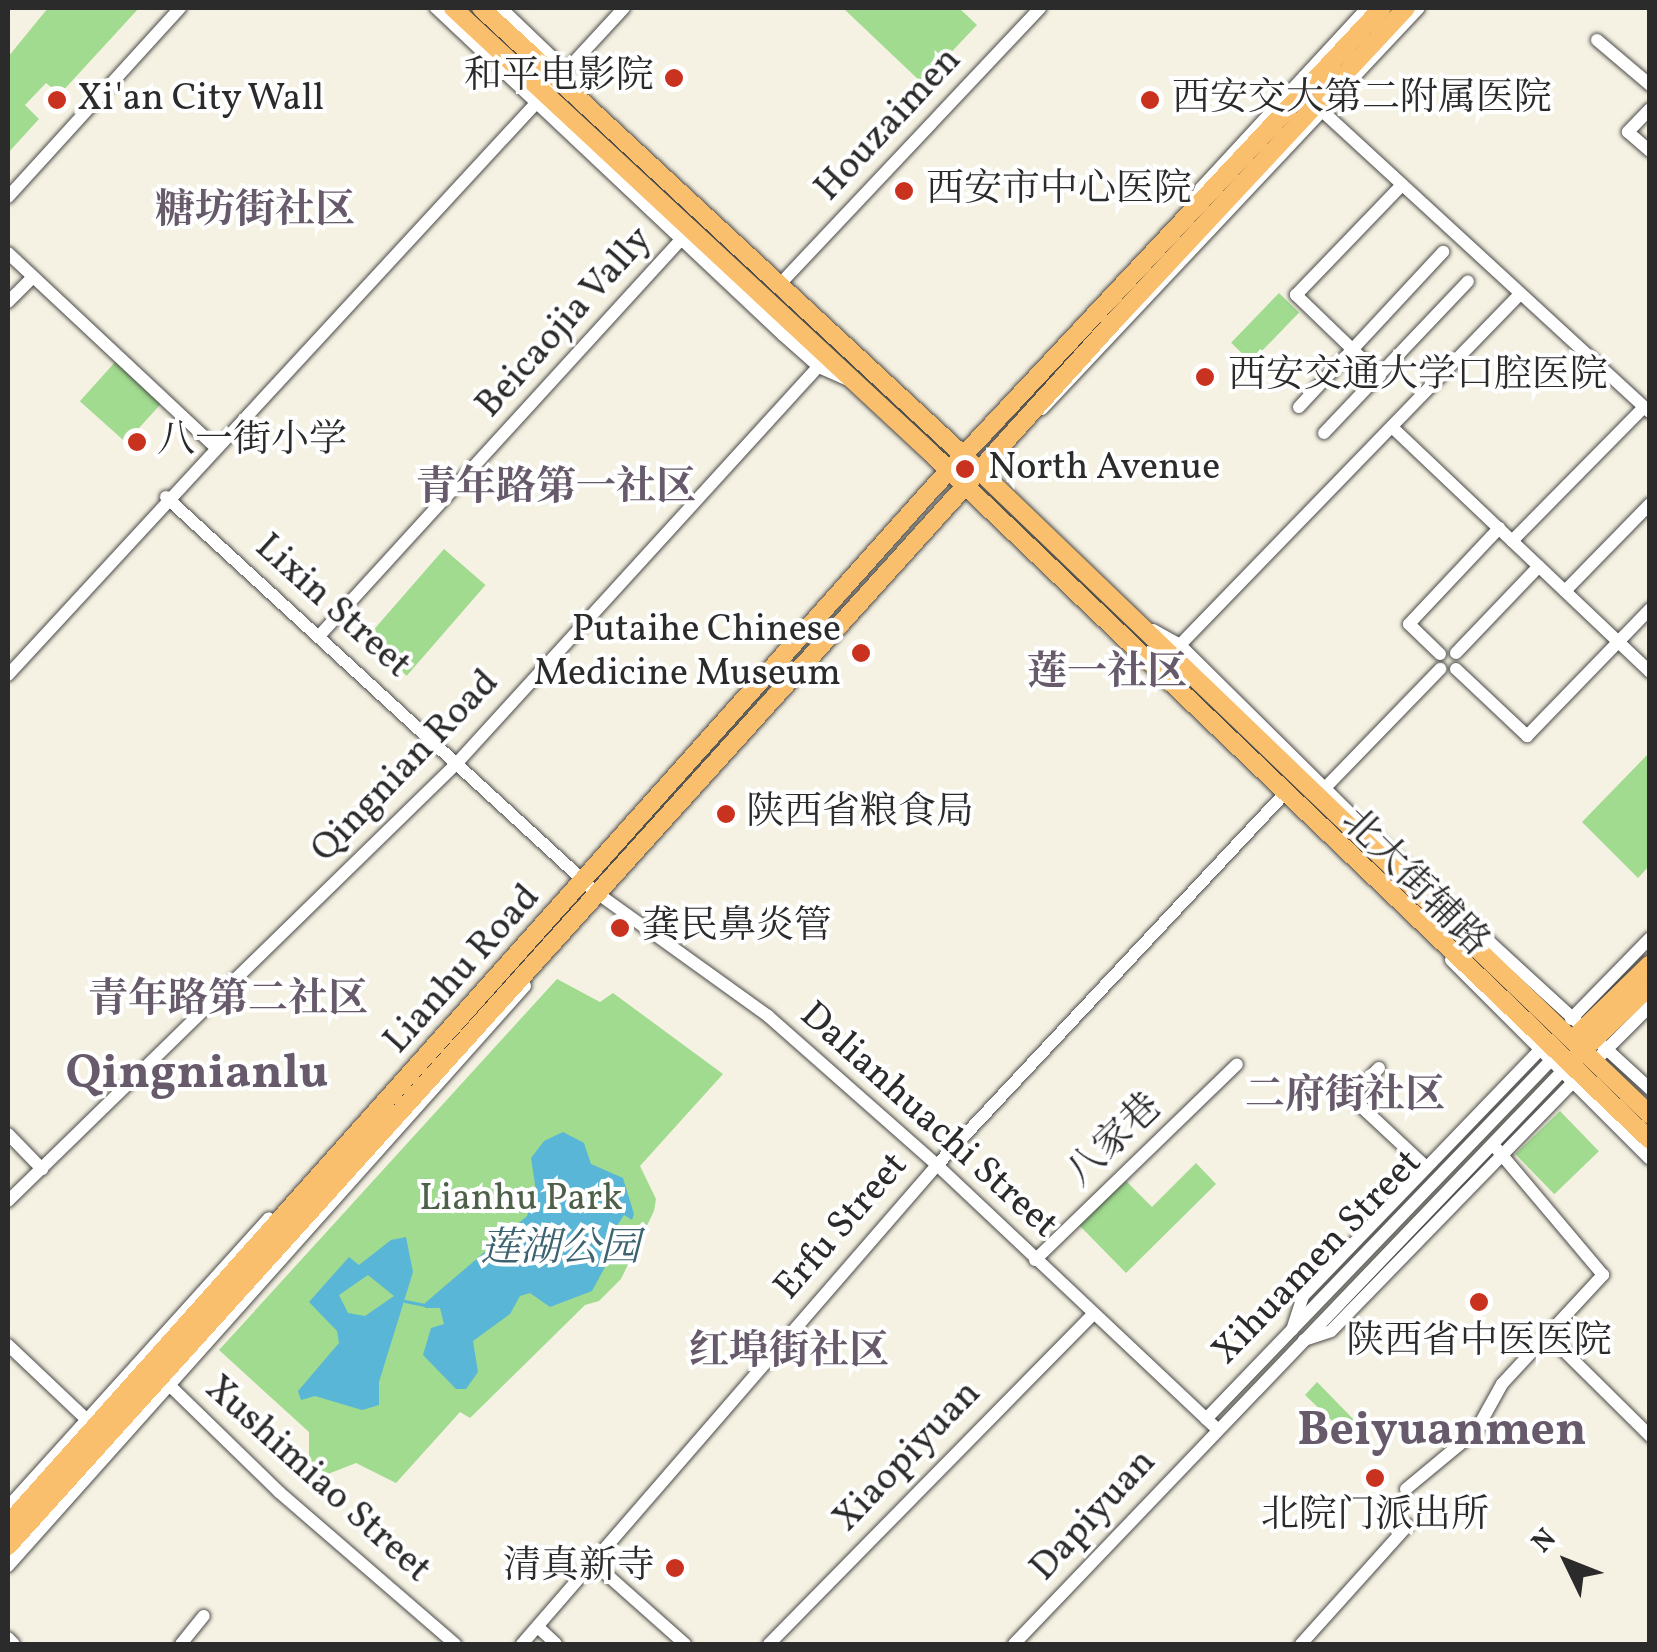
<!DOCTYPE html>
<html>
<head>
<meta charset="utf-8">
<style>
  body { margin:0 }
  #map { position:relative; width:1657px; height:1652px; overflow:hidden; background:#f6f2e3; font-family:Vollkorn,"Noto Serif SC",serif }
  div>[style] { position:absolute }
  [style*='--x'] { left:calc(var(--x)*1px); top:calc(var(--y)*1px); width:calc(var(--w)*1px); rotate:calc(var(--a)*1deg) }
  .green>* { inset:0; background:#a0db8f; transform-origin:0 0 }
  .water>* { inset:0; background:#59b6d7 }
  .stream>* { height:2.5px; margin:-1.25px; padding:0 1.25px; transform-origin:1.25px; border-radius:1.25px; background:#59b6d7 }
  .roads { filter:drop-shadow(0 0 2px #494947) drop-shadow(0 0 2px #494947) }
  .minor>* { height:12px; margin:-6px; padding:0 6px; transform-origin:6px; border-radius:6px; background:#fff }
  .major>* { height:18px; margin:-9px; padding:0 9px; transform-origin:9px; border-radius:9px; background:#f9bf6d }
  .dots>* { width:28px; height:28px; translate:-50% -50%; box-sizing:border-box; border:5px solid #fff; border-radius:50% }
  span { translate:-50% -50%; white-space:nowrap; text-align:center; line-height:1.15; -webkit-text-stroke:8px #fff; paint-order:stroke }
  .poi-label { font-size:38px; color:#2b2b2b }
  .right { translate:-100% -50%; text-align:right }
  .left { translate:0 -50%; text-align:left }
  .street-label { font-size:38px; color:#2b2b2b }
  .park-label { font-size:38px; color:#4e6049 }
  .neighbourhood-label { font-size:40px; color:#675b6b; font-weight:700 }
  .water-label { font-size:40px; color:#3d6370; font-style:italic }
  .district-label { font-size:48px; color:#675b6b; font-weight:700 }
  .frame { position:absolute; inset:0; border:10px solid #2b2b2b; pointer-events:none }
  .north { position:absolute; left:1517px; top:1512px; width:100px; height:100px; -webkit-text-stroke:8px #fff; paint-order:stroke; rotate:313deg; font-size:28px; font-weight:700; line-height:40px; text-align:center; color:#2b2b2b }
  .north::after { content:''; display:block; margin:auto; width:35px; height:45px; background:#2b2b2b; clip-path:polygon(50% 0,100% 100%,50% 72%,0 100%) }
</style>
</head>
<body>
<div id="map">
  <div class="green">
    <i style="clip-path:polygon(48px 8px,139px 8px,60px 94px,46px 83px,25px 105px,39px 119px,8px 153px,8px 57px)"></i>
    <i style="clip-path:polygon(843px 8px,959px 8px,977px 25px,922px 83px)"></i>
    <i style="left:1279px;top:293px;width:28px;height:69px;rotate:44deg"></i>
    <i style="left:116px;top:361px;width:62px;height:54px;rotate:42deg"></i>
    <i style="left:444px;top:549px;width:55px;height:120px;rotate:41deg"></i>
    <i style="clip-path:polygon(1649px 753px,1649px 866px,1638px 878px,1582px 822px)"></i>
    <i style="clip-path:polygon(557px 979px,600px 1002px,613px 993px,723px 1074px,640px 1166px,656px 1199px,654px 1211px,621px 1279px,599px 1301px,585px 1305px,470px 1418px,460px 1412px,396px 1483px,356px 1463px,310px 1481px,300px 1473px,309px 1459px,309px 1432px,219px 1350px)"></i>
    <i style="left:1560px;top:1111px;width:56px;height:62px;rotate:46deg"></i>
    <i style="clip-path:polygon(1196px 1163px,1216px 1184px,1126px 1273px,1079px 1225px,1125px 1180px,1152px 1207px)"></i>
    <i style="clip-path:polygon(1317px 1382px,1361px 1427px,1363px 1439px,1350px 1438px,1305px 1395px)"></i>
  </div>
  <div class="water">
    <i style="clip-path:polygon(563px 1132px,584px 1143px,591px 1164px,623px 1178px,634px 1214px,632px 1220px,624px 1215px,613px 1232px,618px 1243px,592px 1291px,550px 1307px,530px 1293px,520px 1296px,510px 1314px,473px 1341px,478px 1372px,466px 1389px,456px 1389px,423px 1355px,431px 1328px,444px 1324px,440px 1308px,425px 1308px,425px 1303px,527px 1216px,536px 1191px,531px 1158px,544px 1141px)"></i>
    <i style="clip-path:polygon(evenodd,406px 1237px,413px 1272px,379px 1382px,379px 1405px,362px 1410px,315px 1396px,301px 1400px,298px 1391px,339px 1343px,337px 1331px,309px 1302px,349px 1257px,359px 1265px,391px 1240px,406px 1237px,368px 1275px,394px 1296px,365px 1316px,348px 1313px,339px 1295px,368px 1275px)"></i>
  </div>
  <div class="stream">
    <i style="--x:405;--y:1301;--w:20;--a:11"></i>
  </div>
  <div class="roads">
    <div class="minor">
      <i style="--x:436;--y:8;--w:477;--a:43.3"></i>
      <i style="--x:783;--y:335;--w:48;--a:41.6"></i>
      <i style="--x:819;--y:367;--w:32;--a:24"></i>
      <i style="--x:501;--y:8;--w:69;--a:43.8"></i>
      <i style="--x:551;--y:56;--w:22;--a:74"></i>
      <i style="--x:1597;--y:40;--w:70;--a:40.3"></i>
      <i style="--x:1319;--y:108;--w:449;--a:42.6"></i>
      <i style="--x:1650;--y:109;--w:32;--a:134"></i>
      <i style="--x:1628;--y:132;--w:29;--a:41"></i>
      <i style="--x:8;--y:197;--w:256;--a:-47.7"></i>
      <i style="--x:1194;--y:204;--w:17;--a:-66"></i>
      <i style="--x:1201;--y:188;--w:245;--a:-47.3"></i>
      <i style="--x:8;--y:253;--w:284;--a:43.1"></i>
      <i style="--x:781;--y:283;--w:378;--a:-46.7"></i>
      <i style="--x:8;--y:302;--w:35;--a:-45"></i>
      <i style="--x:1380;--y:376;--w:117;--a:-136"></i>
      <i style="--x:1296;--y:295;--w:153;--a:-46.1"></i>
      <i style="--x:1299;--y:407;--w:212;--a:-47.1"></i>
      <i style="--x:1042;--y:409;--w:550;--a:-46.77"></i>
      <i style="--x:1392;--y:427;--w:356;--a:43.5"></i>
      <i style="--x:1324;--y:433;--w:209;--a:-46.5"></i>
      <i style="--x:166;--y:497;--w:585;--a:42.58"></i>
      <i style="--x:597;--y:893;--w:211;--a:35.7"></i>
      <i style="--x:768;--y:1016;--w:225;--a:41.4"></i>
      <i style="--x:937;--y:1165;--w:385;--a:43.3"></i>
      <i style="--x:1512;--y:541;--w:188;--a:-45.4"></i>
      <i style="--x:1565;--y:591;--w:122;--a:-45.7"></i>
      <i style="--x:1153;--y:630;--w:31;--a:29"></i>
      <i style="--x:1180;--y:645;--w:256;--a:44.7"></i>
      <i style="--x:1362;--y:825;--w:391;--a:42.5"></i>
      <i style="--x:320;--y:635;--w:543;--a:-47.61"></i>
      <i style="--x:1176;--y:649;--w:494;--a:-45.9"></i>
      <i style="--x:1456;--y:653;--w:120;--a:-46.3"></i>
      <i style="--x:1440;--y:654;--w:43;--a:-135.9"></i>
      <i style="--x:1409;--y:624;--w:132;--a:-46.8"></i>
      <i style="--x:1456;--y:669;--w:98;--a:43.3"></i>
      <i style="--x:1527;--y:736;--w:177;--a:-45.9"></i>
      <i style="--x:8;--y:675;--w:908;--a:-47.28"></i>
      <i style="--x:1320;--y:793;--w:173;--a:-45.9"></i>
      <i style="--x:1451;--y:960;--w:281;--a:45"></i>
      <i style="--x:1571;--y:1019;--w:113;--a:-45.7"></i>
      <i style="--x:1601;--y:1055;--w:69;--a:-45"></i>
      <i style="--x:1379;--y:1068;--w:40;--a:134"></i>
      <i style="--x:1351;--y:1097;--w:103;--a:43"></i>
      <i style="--x:8;--y:1134;--w:49;--a:45.8"></i>
      <i style="--x:8;--y:1201;--w:627;--a:-44.29"></i>
      <i style="--x:457;--y:763;--w:551;--a:-47.65"></i>
      <i style="--x:1035;--y:1260;--w:281;--a:-44.1"></i>
      <i style="--x:1292;--y:1330;--w:36;--a:-72"></i>
      <i style="--x:1303;--y:1296;--w:346;--a:-46.1"></i>
      <i style="--x:1548;--y:1335;--w:144;--a:44.7"></i>
      <i style="--x:1304;--y:1340;--w:28;--a:-18"></i>
      <i style="--x:1331;--y:1331;--w:351;--a:-45.8"></i>
      <i style="--x:8;--y:1345;--w:112;--a:43.5"></i>
      <i style="--x:165;--y:1381;--w:159;--a:44.2"></i>
      <i style="--x:279;--y:1492;--w:233;--a:40.8"></i>
      <i style="--x:1206;--y:1419;--w:502;--a:-46.13"></i>
      <i style="--x:1406;--y:1489;--w:91;--a:-39.6"></i>
      <i style="--x:1476;--y:1431;--w:54;--a:-61"></i>
      <i style="--x:1502;--y:1384;--w:149;--a:-47.2"></i>
      <i style="--x:1603;--y:1275;--w:165;--a:-130.1"></i>
      <i style="--x:8;--y:1507;--w:389;--a:-47.9"></i>
      <i style="--x:596;--y:1565;--w:119;--a:41.6"></i>
      <i style="--x:8;--y:1566;--w:777;--a:-48.29"></i>
      <i style="--x:539;--y:1628;--w:23;--a:43"></i>
      <i style="--x:8;--y:1638;--w:8;--a:45"></i>
      <i style="--x:181;--y:1644;--w:36;--a:-51"></i>
      <i style="--x:522;--y:1644;--w:634;--a:-49.09"></i>
      <i style="--x:937;--y:1165;--w:512;--a:-46.9"></i>
      <i style="--x:769;--y:1644;--w:462;--a:-45.5"></i>
      <i style="--x:1014;--y:1644;--w:803;--a:-46.26"></i>
      <i style="--x:1301;--y:1644;--w:160;--a:-48"></i>
    </div>
    <div class="major">
      <i style="--x:453;--y:8;--w:653;--a:42.95"></i>
      <i style="--x:931;--y:453;--w:994;--a:43.7"></i>
      <i style="--x:481;--y:8;--w:659;--a:42.85"></i>
      <i style="--x:964;--y:456;--w:951;--a:43.85"></i>
      <i style="--x:1573;--y:1039;--w:107;--a:-44.2"></i>
      <i style="--x:1577;--y:1056;--w:101;--a:-43.8"></i>
      <i style="--x:8;--y:1524;--w:1385;--a:-48.25"></i>
      <i style="--x:930;--y:491;--w:662;--a:-46.9"></i>
      <i style="--x:8;--y:1546;--w:1653;--a:-47.92"></i>
      <i style="--x:1116;--y:319;--w:425;--a:-47"></i>
    </div>
  </div>
  <div class="dots">
    <i style="left:674px;top:78px;background:#c8321e"></i>
    <i style="left:57px;top:100px;background:#c8321e"></i>
    <i style="left:1150px;top:100px;background:#c8321e"></i>
    <i style="left:904px;top:191px;background:#c8321e"></i>
    <i style="left:1205px;top:377px;background:#c8321e"></i>
    <i style="left:137px;top:442px;background:#c8321e"></i>
    <i style="left:965px;top:469px;background:#c8321e"></i>
    <i style="left:861px;top:653px;background:#c8321e"></i>
    <i style="left:726px;top:814px;background:#c8321e"></i>
    <i style="left:620px;top:928px;background:#c8321e"></i>
    <i style="left:1479px;top:1302px;background:#c8321e"></i>
    <i style="left:1375px;top:1478px;background:#c8321e"></i>
    <i style="left:675px;top:1568px;background:#c8321e"></i>
  </div>
  <div class="poi-label">
    <span class="right" style="left:654px;top:78px">和平电影院</span>
    <span class="left" style="left:77px;top:100px">Xi'an City Wall</span>
    <span class="left" style="left:1172px;top:100px">西安交大第二附属医院</span>
    <span class="left" style="left:926px;top:191px">西安市中心医院</span>
    <span class="left" style="left:1228px;top:377px">西安交通大学口腔医院</span>
    <span class="left" style="left:157px;top:442px">八一街小学</span>
    <span class="left" style="left:988px;top:469px">North Avenue</span>
    <span class="right" style="left:841px;top:653px">Putaihe Chinese<br>Medicine Museum</span>
    <span class="left" style="left:746px;top:814px">陕西省粮食局</span>
    <span class="left" style="left:642px;top:928px">龚民鼻炎管</span>
    <span style="left:1479px;top:1343px">陕西省中医医院</span>
    <span style="left:1375px;top:1517px">北院门派出所</span>
    <span class="right" style="left:655px;top:1568px">清真新寺</span>
  </div>
  <div class="street-label">
    <span style="left:889px;top:125px;rotate:-47deg">Houzaimen</span>
    <span style="left:565px;top:323px;rotate:-48deg">Beicaojia Vally</span>
    <span style="left:332px;top:607px;rotate:42deg">Lixin Street</span>
    <span style="left:406px;top:767px;rotate:-46deg">Qingnian Road</span>
    <span style="left:1414px;top:883px;rotate:45deg">北大街辅路</span>
    <span style="left:463px;top:970px;rotate:-48deg">Lianhu Road</span>
    <span style="left:928px;top:1121px;rotate:42deg">Dalianhuachi Street</span>
    <span style="left:1115px;top:1141px;rotate:-44deg">八家巷</span>
    <span style="left:842px;top:1227px;rotate:-49deg">Erfu Street</span>
    <span style="left:1318px;top:1258px;rotate:-46deg">Xihuamen Street</span>
    <span style="left:908px;top:1457px;rotate:-46deg">Xiaopiyuan</span>
    <span style="left:317px;top:1480px;rotate:42deg">Xushimiao Street</span>
    <span style="left:1094px;top:1516px;rotate:-47deg">Dapiyuan</span>
  </div>
  <div class="park-label">
    <span style="left:521px;top:1200px">Lianhu Park</span>
  </div>
  <div class="neighbourhood-label">
    <span style="left:255px;top:212px">糖坊街社区</span>
    <span style="left:556px;top:489px">青年路第一社区</span>
    <span style="left:1107px;top:674px">莲一社区</span>
    <span style="left:228px;top:1001px">青年路第二社区</span>
    <span style="left:1345px;top:1097px">二府街社区</span>
    <span style="left:789px;top:1353px">红埠街社区</span>
  </div>
  <div class="water-label">
    <span style="left:560px;top:1250px">莲湖公园</span>
  </div>
  <div class="district-label">
    <span style="left:197px;top:1075px">Qingnianlu</span>
    <span style="left:1442px;top:1432px">Beiyuanmen</span>
  </div>
  <div class="frame"></div>
  <div class="north">N</div>
</div>
</body>
</html>
